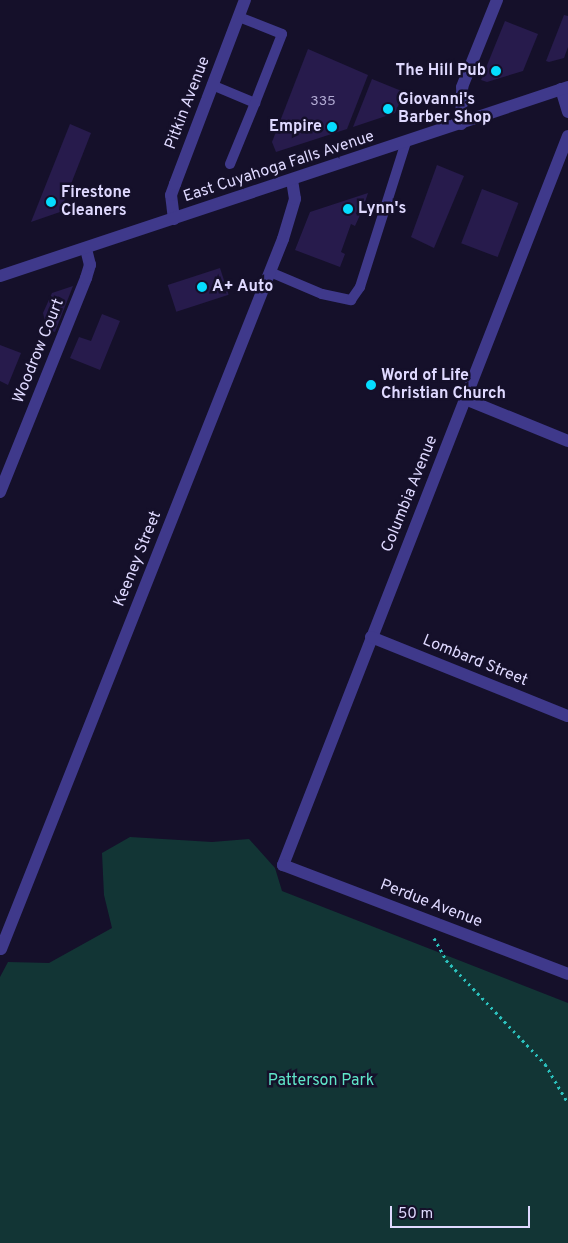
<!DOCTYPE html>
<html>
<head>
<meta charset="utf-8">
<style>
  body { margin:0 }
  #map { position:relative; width:568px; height:1243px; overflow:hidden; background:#15102a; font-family:Overpass,sans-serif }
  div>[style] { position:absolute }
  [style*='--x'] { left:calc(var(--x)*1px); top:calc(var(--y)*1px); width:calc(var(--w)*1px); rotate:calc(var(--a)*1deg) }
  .green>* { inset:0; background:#123535 }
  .building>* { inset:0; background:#271b4c; transform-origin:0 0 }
  .path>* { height:3px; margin-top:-1.5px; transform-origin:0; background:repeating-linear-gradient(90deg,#2bc1bd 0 2.5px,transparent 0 6.5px) }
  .service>* { height:10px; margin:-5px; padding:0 5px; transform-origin:5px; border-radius:5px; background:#3f398b }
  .minor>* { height:12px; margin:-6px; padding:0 6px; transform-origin:6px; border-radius:6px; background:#3f398b }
  .tertiary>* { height:12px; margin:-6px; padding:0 6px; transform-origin:6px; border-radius:6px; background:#3f398b }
  .dots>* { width:14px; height:14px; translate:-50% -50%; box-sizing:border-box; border:2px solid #15102a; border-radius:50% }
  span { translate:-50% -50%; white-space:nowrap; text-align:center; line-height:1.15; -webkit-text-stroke:5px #15102a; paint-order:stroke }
  .number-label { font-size:14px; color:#b1aad2 }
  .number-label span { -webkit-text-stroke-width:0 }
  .poi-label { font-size:16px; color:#dfd9ff; font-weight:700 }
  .right { translate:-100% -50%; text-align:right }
  .left { translate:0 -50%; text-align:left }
  .street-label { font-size:16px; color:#dfd9ff }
  .park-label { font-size:16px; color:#5fe5c8 }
  .scale { position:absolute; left:390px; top:1206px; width:140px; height:22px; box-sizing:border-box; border:2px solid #dfd9ff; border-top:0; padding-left:6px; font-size:15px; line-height:18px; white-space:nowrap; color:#dfd9ff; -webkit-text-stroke:4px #15102a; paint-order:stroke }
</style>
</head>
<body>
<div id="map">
  <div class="green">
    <i style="clip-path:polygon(130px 837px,212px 842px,249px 839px,275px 868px,282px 891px,568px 1003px,568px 1243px,0 1243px,0 977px,8px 962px,49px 963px,112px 928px,104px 895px,102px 853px)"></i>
  </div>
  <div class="building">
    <i style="clip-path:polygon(564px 15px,568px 16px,568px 47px,564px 58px,549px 62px,546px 61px)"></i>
    <i style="clip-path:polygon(505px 21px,538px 34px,523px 71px,487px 82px,481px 80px)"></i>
    <i style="clip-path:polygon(308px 49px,368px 75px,347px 129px,276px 152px,272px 142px)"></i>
    <i style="clip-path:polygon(372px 79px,404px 92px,395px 113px,353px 127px)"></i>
    <i style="clip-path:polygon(70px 124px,91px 133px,60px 212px,31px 222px)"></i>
    <i style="clip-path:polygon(437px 165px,464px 176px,434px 248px,411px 237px)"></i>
    <i style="left:482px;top:189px;width:39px;height:58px;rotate:21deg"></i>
    <i style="clip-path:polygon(368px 193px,363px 208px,358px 208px,356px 214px,360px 215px,355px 226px,351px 224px,341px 252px,345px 254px,340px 267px,295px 250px,310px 212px)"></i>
    <i style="left:220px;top:268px;width:28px;height:55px;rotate:72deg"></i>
    <i style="clip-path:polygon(73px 286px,55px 332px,47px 329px,43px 313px,52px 293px)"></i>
    <i style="clip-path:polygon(102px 314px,120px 321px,100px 370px,70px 358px,79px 337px,91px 341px)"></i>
    <i style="clip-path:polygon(0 345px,21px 353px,8px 385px,0 381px)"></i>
  </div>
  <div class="path">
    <i style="--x:434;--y:938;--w:25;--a:61"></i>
    <i style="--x:446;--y:960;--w:144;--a:46.4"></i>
    <i style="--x:545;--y:1064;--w:45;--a:59.5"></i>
  </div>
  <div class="service">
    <i style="--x:212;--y:85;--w:47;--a:22.7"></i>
    <i style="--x:255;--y:103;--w:74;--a:-68.6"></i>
    <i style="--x:282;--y:34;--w:46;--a:-158.4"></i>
    <i style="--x:230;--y:164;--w:66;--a:-67.7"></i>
    <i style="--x:270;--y:272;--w:56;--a:22.9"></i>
    <i style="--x:322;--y:294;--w:30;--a:12"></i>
    <i style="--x:351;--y:300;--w:16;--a:-55"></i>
    <i style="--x:360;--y:287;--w:152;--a:-72.4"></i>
  </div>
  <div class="minor">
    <i style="--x:561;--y:89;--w:24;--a:73"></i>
    <i style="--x:461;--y:124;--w:37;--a:-88"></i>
    <i style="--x:462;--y:87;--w:94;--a:-68.1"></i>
    <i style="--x:568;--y:136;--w:783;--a:111.35"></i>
    <i style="--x:283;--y:865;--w:305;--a:20.9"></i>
    <i style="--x:174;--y:219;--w:24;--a:-97"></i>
    <i style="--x:171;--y:195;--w:12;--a:-70"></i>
    <i style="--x:175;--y:184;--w:197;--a:-69.2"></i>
    <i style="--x:465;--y:399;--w:111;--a:22.2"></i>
    <i style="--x:0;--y:492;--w:231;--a:-68.1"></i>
    <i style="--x:86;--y:278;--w:14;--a:-73"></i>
    <i style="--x:90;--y:265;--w:16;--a:-104"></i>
    <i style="--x:371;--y:637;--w:212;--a:21.9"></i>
    <i style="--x:1;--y:949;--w:764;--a:-68.34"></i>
    <i style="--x:283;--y:239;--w:42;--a:-73.3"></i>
    <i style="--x:295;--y:199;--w:19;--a:-99"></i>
  </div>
  <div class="tertiary">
    <i style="--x:0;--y:276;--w:599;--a:-18.4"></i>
  </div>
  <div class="dots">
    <i style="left:496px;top:71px;background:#05ddff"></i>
    <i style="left:388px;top:109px;background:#05ddff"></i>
    <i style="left:332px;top:127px;background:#05ddff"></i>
    <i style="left:51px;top:202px;background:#05ddff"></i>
    <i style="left:348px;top:209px;background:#05ddff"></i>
    <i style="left:202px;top:287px;background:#05ddff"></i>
    <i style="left:371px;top:385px;background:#05ddff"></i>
  </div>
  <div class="number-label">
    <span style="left:323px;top:102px">335</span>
  </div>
  <div class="poi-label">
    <span class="right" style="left:486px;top:71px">The Hill Pub</span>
    <span class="left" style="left:398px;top:109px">Giovanni's<br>Barber Shop</span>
    <span class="right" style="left:322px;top:127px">Empire</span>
    <span class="left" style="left:61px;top:202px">Firestone<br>Cleaners</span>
    <span class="left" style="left:358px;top:209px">Lynn's</span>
    <span class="left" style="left:212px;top:287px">A+ Auto</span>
    <span class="left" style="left:381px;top:385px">Word of Life<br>Christian Church</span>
  </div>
  <div class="street-label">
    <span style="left:188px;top:103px;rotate:-69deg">Pitkin Avenue</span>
    <span style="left:279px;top:167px;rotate:-18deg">East Cuyahoga Falls Avenue</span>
    <span style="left:39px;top:351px;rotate:-68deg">Woodrow Court</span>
    <span style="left:410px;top:494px;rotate:-68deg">Columbia Avenue</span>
    <span style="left:138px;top:559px;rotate:-68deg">Keeney Street</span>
    <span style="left:475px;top:661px;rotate:22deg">Lombard Street</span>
    <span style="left:431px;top:904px;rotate:21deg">Perdue Avenue</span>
  </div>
  <div class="park-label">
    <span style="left:321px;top:1081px">Patterson Park</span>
  </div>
  <div class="scale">50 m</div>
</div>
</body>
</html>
